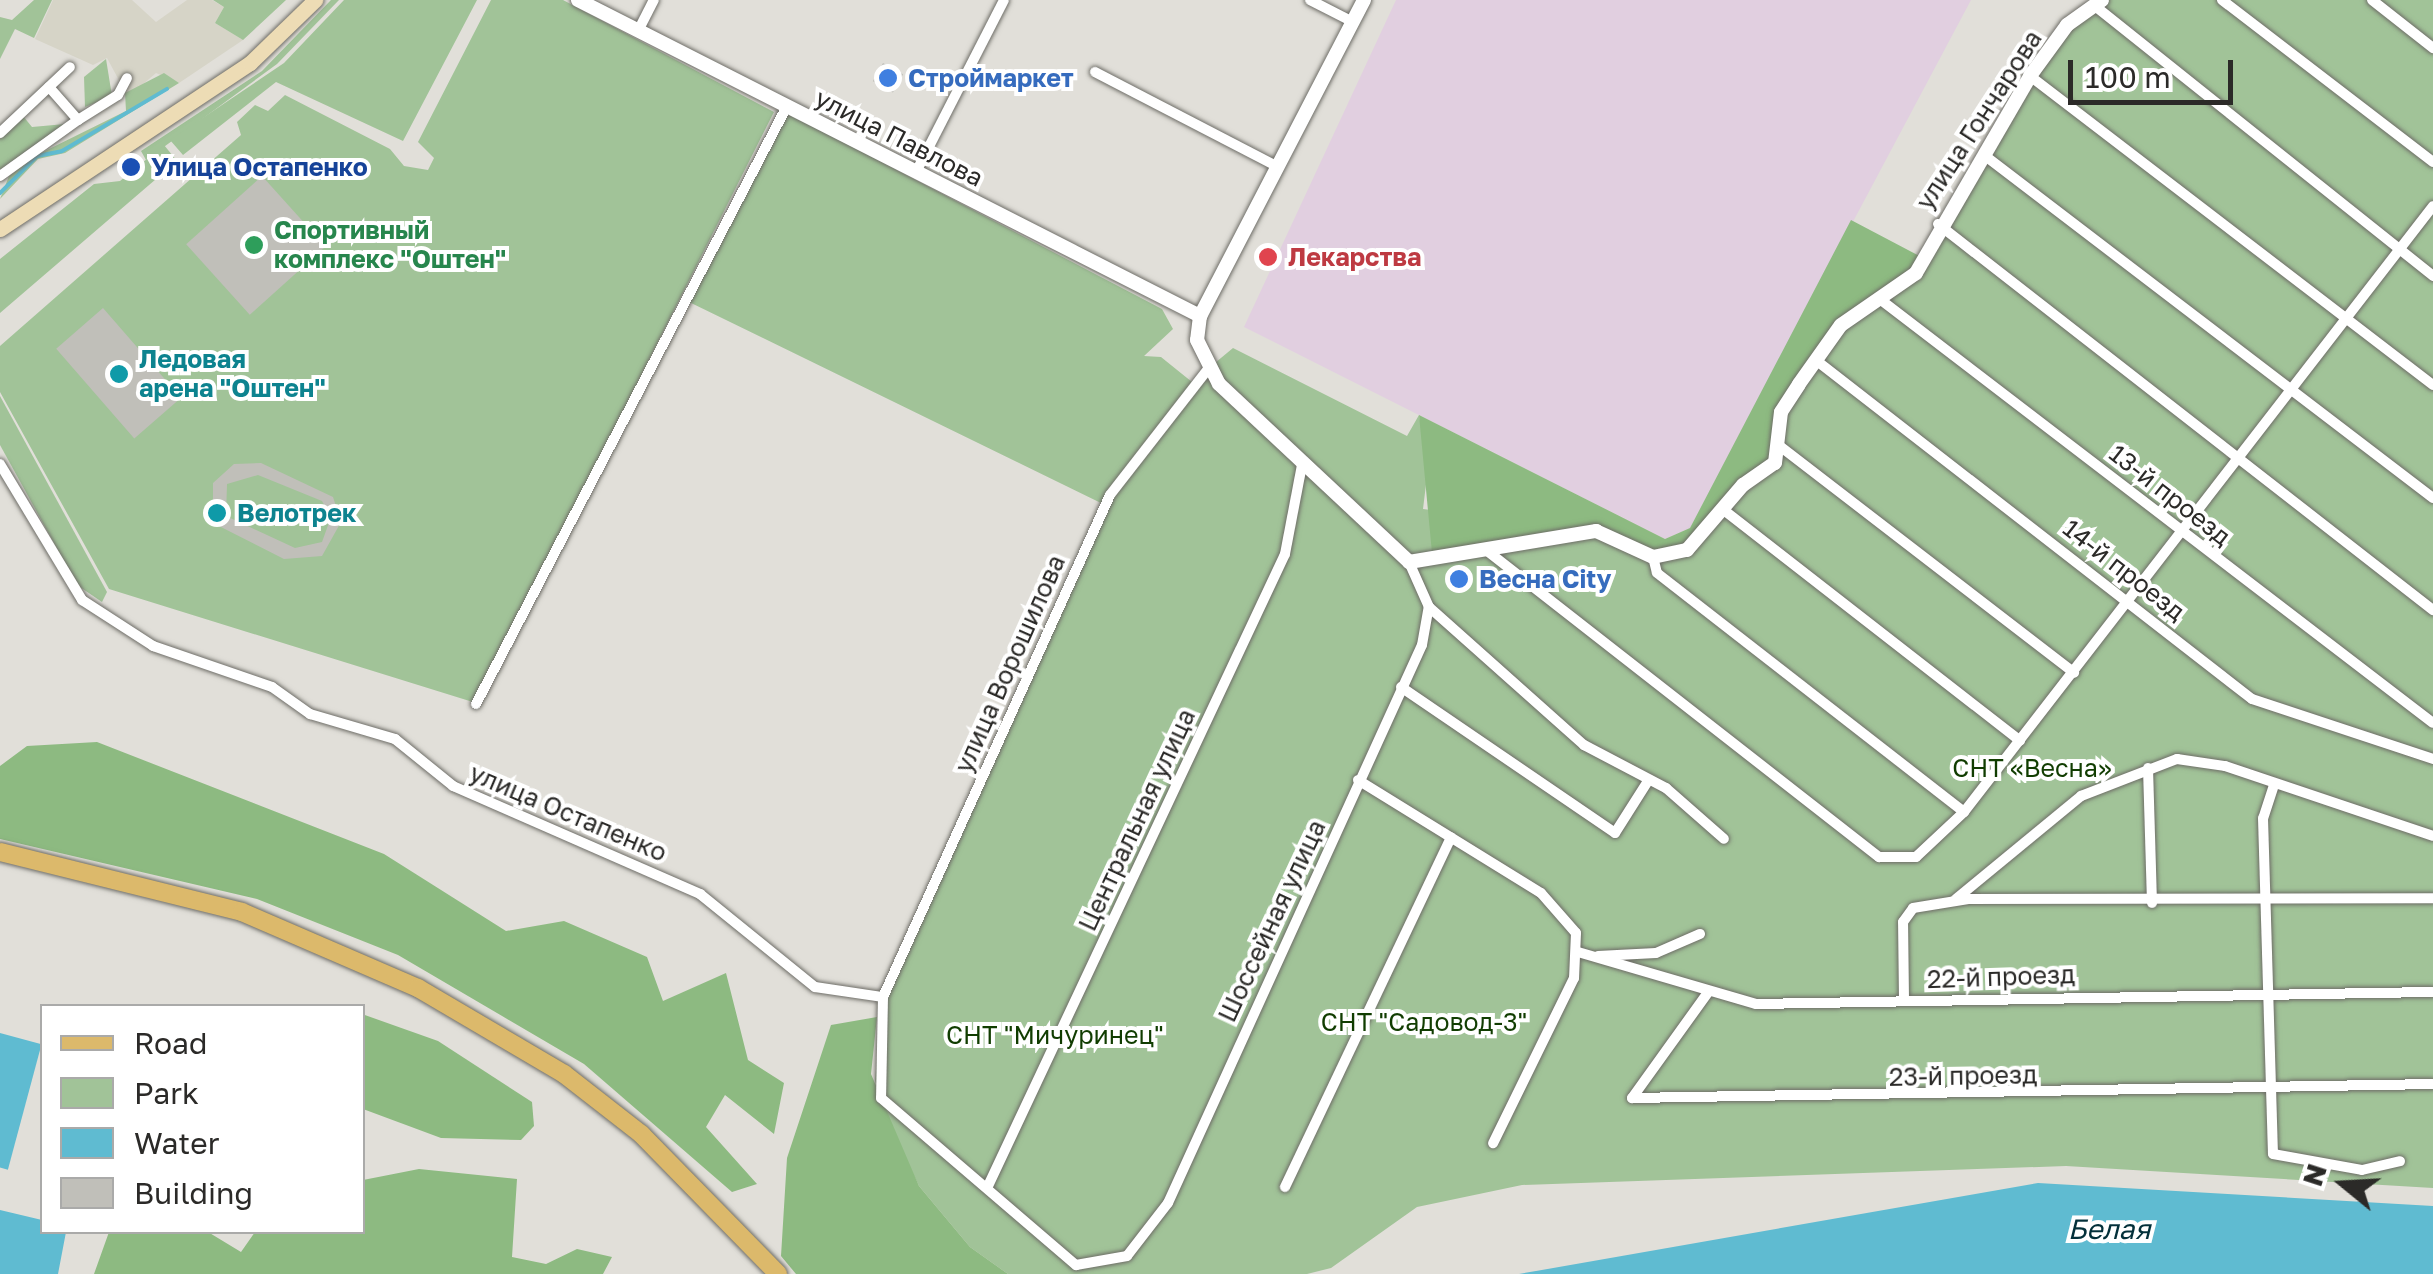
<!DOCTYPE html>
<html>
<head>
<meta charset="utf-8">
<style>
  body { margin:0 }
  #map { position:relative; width:2433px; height:1274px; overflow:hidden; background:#e1dfd9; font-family:"Golos Text",sans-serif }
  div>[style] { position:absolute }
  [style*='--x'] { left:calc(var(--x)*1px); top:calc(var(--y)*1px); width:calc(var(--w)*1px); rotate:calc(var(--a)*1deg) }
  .built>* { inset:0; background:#d6d4c7 }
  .industrial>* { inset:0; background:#e1cfe0 }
  .green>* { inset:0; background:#a1c398 }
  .forest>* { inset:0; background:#8dba81 }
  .water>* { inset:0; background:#5fbbd1; transform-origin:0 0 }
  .stream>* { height:4px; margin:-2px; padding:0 2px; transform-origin:2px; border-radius:2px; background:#5fbbd1 }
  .building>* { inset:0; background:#c0bfb9; transform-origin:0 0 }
  .roads { filter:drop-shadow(0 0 2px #6e6d67) drop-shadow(0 0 2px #6e6d67) }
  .minor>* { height:10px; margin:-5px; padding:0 5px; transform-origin:5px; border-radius:5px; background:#fff }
  .tertiary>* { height:14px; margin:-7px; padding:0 7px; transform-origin:7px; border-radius:7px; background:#fff }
  .secondary>* { height:15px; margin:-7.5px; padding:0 7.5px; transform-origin:7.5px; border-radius:7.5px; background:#eddcb5 }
  .primary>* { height:18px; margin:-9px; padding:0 9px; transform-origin:9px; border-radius:9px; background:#dcb96b }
  .dots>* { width:28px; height:28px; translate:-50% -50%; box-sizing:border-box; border:5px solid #fff; border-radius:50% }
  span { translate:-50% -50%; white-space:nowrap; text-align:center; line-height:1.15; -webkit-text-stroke:8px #fff; paint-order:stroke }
  .shop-label { font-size:25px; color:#366cbe; font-weight:700 }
  .left { translate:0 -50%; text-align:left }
  .street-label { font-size:25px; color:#2b2a28 }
  .transit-label { font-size:25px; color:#164399; font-weight:700 }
  .leisure-label { font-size:25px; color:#27864d; font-weight:700 }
  .health-label { font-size:25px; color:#be3a42; font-weight:700 }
  .culture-label { font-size:25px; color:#0d838f; font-weight:700 }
  .park-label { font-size:25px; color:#113d01 }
  .water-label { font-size:28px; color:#03303a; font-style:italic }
  .legend { position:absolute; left:40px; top:1004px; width:325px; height:230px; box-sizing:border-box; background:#fff; border:2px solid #aaaaa9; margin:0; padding:12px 18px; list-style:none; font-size:30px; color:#2b2a28 }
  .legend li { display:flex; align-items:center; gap:20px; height:50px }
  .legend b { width:50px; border:2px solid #aaaaa9 }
  .north { position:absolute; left:2293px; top:1134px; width:100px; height:100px; -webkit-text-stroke:8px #fff; paint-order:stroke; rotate:288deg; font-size:28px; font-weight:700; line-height:40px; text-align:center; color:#2b2a28 }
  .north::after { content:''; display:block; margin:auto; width:35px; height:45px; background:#2b2a28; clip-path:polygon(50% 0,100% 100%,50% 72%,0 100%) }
  .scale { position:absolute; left:2068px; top:60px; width:165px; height:45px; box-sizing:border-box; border:5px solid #2b2a28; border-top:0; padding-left:12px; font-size:30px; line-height:35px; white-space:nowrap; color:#2b2a28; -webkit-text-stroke:8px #fff; paint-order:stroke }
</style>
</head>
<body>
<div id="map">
  <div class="built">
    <i style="clip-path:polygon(53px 0,132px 0,156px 22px,187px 0,212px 0,224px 7px,215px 23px,243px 40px,179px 83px,156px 73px,128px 97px,107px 58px,93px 65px,35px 39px)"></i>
  </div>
  <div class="industrial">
    <i style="clip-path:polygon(1396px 0,1971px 0,1690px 528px,1665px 539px,1244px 327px)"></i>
  </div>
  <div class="green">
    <i style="clip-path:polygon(34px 0,52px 0,34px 38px,15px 29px,0 59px,0 17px,12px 20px)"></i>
    <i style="clip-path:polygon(213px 0,286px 0,243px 40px,215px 23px,224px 7px)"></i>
    <i style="clip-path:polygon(331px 0,339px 0,277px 64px,146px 160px,141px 151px,262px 71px)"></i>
    <i style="clip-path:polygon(344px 0,477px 0,403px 141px,276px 82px,183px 155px,170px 140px,284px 63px)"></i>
    <i style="clip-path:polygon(491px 0,563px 0,774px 112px,476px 703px,109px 589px,0 392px,0 346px,241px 135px,237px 122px,255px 105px,268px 111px,285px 95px,390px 149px,404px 166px,428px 170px,434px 158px,418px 142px)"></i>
    <i style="clip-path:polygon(2102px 0,2433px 0,2433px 1188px,2066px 1166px,1522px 1185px,1417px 1207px,1331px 1268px,1307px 1274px,1008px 1274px,970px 1247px,919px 1186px,889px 1124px,875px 1080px,883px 997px,1105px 505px,687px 301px,784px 111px,1162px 309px,1173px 329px,1144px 356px,1161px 357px,1192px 382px,1233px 348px,1407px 436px,1419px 415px,1428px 468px,1423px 509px,1596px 531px,1668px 559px,1841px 325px,1903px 284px,2067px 25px)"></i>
    <i style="clip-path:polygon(106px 59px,112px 96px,85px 107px,84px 77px)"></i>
    <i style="clip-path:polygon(164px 73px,179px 83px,65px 153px,38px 159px,0 199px,9px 176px,37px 155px,126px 111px,125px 93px)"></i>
    <i style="clip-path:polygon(23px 116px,32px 127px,65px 124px,0 170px,0 139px)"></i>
    <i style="clip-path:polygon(164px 145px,177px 161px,0 313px,0 259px,94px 184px,120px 181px)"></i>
    <i style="clip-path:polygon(0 396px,107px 592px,102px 602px,77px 585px,0 445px)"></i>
  </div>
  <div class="forest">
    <i style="clip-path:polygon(1851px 220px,1927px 260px,1841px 325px,1782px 412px,1781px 447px,1668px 559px,1615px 534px,1432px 553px,1419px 415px,1665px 539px,1690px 528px)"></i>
    <i style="clip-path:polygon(97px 742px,384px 854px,506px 931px,564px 921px,647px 957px,663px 1001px,726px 973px,748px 1060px,784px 1083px,774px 1134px,725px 1095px,706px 1127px,757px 1184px,732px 1192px,584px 1064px,398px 955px,257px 899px,0 839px,0 766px,27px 746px)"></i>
    <i style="clip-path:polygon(362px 1014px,438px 1041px,532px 1102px,534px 1126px,521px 1140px,441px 1138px,363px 1109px)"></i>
    <i style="clip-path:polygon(877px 1017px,871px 1074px,919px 1186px,970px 1247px,1008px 1274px,796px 1274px,781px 1256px,787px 1158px,831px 1025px)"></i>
    <i style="clip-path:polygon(419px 1169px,517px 1179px,512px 1257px,546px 1264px,577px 1249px,612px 1257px,603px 1274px,94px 1274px,109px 1232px,208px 1232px,241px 1252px,255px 1232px,362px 1232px,363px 1180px)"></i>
  </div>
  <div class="water">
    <i style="left:0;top:1033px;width:43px;height:130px;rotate:15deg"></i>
    <i style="clip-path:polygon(2038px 1183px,2433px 1206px,2433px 1274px,1519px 1274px)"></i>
    <i style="clip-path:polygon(0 1210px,42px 1220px,42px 1232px,66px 1232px,58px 1274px,0 1274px)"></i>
  </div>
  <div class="stream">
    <i style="--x:0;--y:193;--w:52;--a:-45"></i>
    <i style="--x:37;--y:156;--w:25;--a:-11"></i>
    <i style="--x:62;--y:151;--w:122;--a:-30.6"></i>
  </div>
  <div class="building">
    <i style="left:883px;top:63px;width:23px;height:21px;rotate:29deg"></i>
    <i style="left:262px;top:176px;width:95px;height:102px;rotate:48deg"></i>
    <i style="left:103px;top:308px;width:119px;height:62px;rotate:49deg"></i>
    <i style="clip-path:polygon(evenodd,261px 463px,333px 497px,341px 522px,322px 556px,284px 559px,213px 523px,213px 483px,234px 464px,261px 463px,258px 475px,322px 501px,331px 517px,322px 542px,295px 548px,226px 516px,227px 484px,258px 475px)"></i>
  </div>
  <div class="roads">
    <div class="minor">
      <i style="--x:1310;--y:0;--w:48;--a:27.1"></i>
      <i style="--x:2222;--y:0;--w:266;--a:37.5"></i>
      <i style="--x:2372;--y:0;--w:78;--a:38.2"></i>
      <i style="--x:2095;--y:6;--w:433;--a:38.6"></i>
      <i style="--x:638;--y:31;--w:35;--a:-63"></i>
      <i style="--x:1095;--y:72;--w:206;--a:27.4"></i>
      <i style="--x:2030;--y:76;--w:508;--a:37.48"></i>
      <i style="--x:49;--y:87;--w:44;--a:48.7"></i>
      <i style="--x:78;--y:120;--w:47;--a:-32"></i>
      <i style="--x:118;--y:95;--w:19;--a:-62"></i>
      <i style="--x:0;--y:133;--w:96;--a:-43.3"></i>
      <i style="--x:1984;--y:155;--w:565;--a:37.38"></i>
      <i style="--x:916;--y:172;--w:193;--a:-62.9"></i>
      <i style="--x:0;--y:176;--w:96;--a:-35.7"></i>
      <i style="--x:1938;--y:224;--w:628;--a:37.95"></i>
      <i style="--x:1881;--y:300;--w:695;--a:37.46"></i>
      <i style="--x:1817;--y:361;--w:551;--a:37.85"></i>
      <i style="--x:2252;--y:699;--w:191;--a:18.3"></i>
      <i style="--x:1208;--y:369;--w:160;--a:127.9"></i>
      <i style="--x:1110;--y:495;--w:551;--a:114.33"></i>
      <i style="--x:883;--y:997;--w:101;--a:91.1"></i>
      <i style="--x:881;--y:1098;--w:257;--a:40.6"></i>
      <i style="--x:1076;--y:1265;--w:52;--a:-10"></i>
      <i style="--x:1127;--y:1256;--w:67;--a:-52.3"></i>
      <i style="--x:1168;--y:1203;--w:613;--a:-65.53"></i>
      <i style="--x:1422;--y:645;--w:39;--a:-80"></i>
      <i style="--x:1429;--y:607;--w:49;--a:-114"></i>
      <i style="--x:1781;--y:447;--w:370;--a:37.6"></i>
      <i style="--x:0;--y:464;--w:159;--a:58.9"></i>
      <i style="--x:82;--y:600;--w:85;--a:32.9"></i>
      <i style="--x:153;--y:646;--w:126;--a:19"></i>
      <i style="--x:272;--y:687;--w:47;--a:35.4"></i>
      <i style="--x:310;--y:714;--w:89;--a:16.4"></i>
      <i style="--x:395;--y:739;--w:75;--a:39"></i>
      <i style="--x:453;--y:786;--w:270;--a:23.6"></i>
      <i style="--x:700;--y:894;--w:148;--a:39"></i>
      <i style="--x:815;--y:987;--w:69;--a:8.4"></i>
      <i style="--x:1725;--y:511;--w:374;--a:37.9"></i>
      <i style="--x:1486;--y:550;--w:499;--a:38"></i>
      <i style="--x:1879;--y:857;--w:37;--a:0"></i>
      <i style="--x:1916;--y:857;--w:66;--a:-43.2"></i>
      <i style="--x:1964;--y:812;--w:766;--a:-52.26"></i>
      <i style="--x:1653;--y:557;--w:16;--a:76"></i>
      <i style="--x:1657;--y:573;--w:389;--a:37.9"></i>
      <i style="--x:1429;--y:607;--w:208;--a:41.7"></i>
      <i style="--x:1584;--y:745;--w:93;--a:27.7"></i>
      <i style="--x:1666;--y:788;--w:77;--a:41.3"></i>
      <i style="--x:1401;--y:687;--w:259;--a:34.3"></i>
      <i style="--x:1615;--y:833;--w:62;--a:-57.6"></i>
      <i style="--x:476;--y:704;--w:674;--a:-62.52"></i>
      <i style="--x:2148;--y:768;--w:135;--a:88.3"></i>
      <i style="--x:1358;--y:780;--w:215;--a:31.7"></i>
      <i style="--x:1541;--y:893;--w:53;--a:48.8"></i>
      <i style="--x:1576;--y:933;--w:45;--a:92.5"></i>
      <i style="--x:1574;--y:978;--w:184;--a:116.1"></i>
      <i style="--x:2274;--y:785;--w:35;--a:108"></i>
      <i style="--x:2263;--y:818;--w:336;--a:88.3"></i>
      <i style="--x:2273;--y:1154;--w:90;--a:10.2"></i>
      <i style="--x:2362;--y:1170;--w:39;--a:-13"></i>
      <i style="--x:1956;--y:899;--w:162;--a:-39.5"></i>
      <i style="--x:2081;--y:796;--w:103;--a:-21.1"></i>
      <i style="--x:2177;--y:759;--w:49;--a:8.3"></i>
      <i style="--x:2225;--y:766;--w:219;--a:18.6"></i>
      <i style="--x:1578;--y:952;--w:185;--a:16.3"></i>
      <i style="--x:1756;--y:1004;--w:677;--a:-1.02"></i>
      <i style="--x:1598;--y:956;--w:58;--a:-3"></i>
      <i style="--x:1656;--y:953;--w:48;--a:-23.4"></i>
      <i style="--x:1709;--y:991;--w:132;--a:125.7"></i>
      <i style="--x:1632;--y:1098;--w:801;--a:-1"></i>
      <i style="--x:1904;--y:1000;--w:78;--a:-90.7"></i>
      <i style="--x:1903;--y:922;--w:17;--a:-54"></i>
      <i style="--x:1913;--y:908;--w:56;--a:-9.3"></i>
      <i style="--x:1968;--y:899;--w:465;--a:-0.1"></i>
      <i style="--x:988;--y:1186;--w:698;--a:-64.83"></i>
      <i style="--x:1285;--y:554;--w:91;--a:-79.2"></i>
      <i style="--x:1285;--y:1187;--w:387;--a:-64.6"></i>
    </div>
    <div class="tertiary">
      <i style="--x:578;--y:0;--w:698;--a:26.93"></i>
      <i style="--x:1364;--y:0;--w:356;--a:117.4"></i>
      <i style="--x:1200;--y:316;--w:24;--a:97"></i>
      <i style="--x:1197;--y:340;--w:49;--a:63.4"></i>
      <i style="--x:1219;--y:384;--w:260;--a:43.1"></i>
      <i style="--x:1409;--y:562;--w:190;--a:-9.4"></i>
      <i style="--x:1596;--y:531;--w:63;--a:24.5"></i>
      <i style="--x:1653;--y:557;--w:35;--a:-12"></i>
      <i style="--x:1687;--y:550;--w:86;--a:-49.3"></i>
      <i style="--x:1743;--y:485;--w:39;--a:-35"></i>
      <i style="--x:1775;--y:463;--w:51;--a:-83.3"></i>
      <i style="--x:1781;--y:412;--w:33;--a:-57"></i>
      <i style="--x:1799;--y:384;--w:72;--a:-54.6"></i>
      <i style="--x:1841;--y:325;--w:91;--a:-34.7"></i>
      <i style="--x:1916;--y:273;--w:228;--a:-59.9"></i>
      <i style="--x:2030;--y:76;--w:63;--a:-54"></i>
      <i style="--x:2067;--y:25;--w:43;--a:-35.5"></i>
    </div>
    <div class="secondary">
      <i style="--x:0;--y:229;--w:300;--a:-33.6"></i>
      <i style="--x:250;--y:63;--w:91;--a:-44.1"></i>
    </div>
    <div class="primary">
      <i style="--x:0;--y:852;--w:249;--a:13.9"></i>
      <i style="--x:242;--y:912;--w:192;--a:23.4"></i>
      <i style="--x:418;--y:988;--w:169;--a:30.5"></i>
      <i style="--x:564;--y:1074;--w:98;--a:37.9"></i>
      <i style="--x:641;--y:1134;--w:196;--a:45.6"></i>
    </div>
  </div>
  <div class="dots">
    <i style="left:888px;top:78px;background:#3f7fe0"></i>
    <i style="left:131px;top:167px;background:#1a4fb4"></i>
    <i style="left:254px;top:245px;background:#2e9e5b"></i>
    <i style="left:1268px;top:257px;background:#e0444e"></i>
    <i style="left:119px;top:374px;background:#0f9aa8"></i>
    <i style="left:217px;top:513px;background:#0f9aa8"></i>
    <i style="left:1459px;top:579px;background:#3f7fe0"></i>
  </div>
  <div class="shop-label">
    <span class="left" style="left:908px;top:78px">Строймаркет</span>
    <span class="left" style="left:1479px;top:579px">Весна City</span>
  </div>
  <div class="street-label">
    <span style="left:1979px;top:120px;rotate:-57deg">улица Гончарова</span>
    <span style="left:899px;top:138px;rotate:27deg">улица Павлова</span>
    <span style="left:2170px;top:495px;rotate:38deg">13-й проезд</span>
    <span style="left:2124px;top:570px;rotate:38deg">14-й проезд</span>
    <span style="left:1010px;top:664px;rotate:-66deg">улица Ворошилова</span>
    <span style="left:568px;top:813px;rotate:23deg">улица Остапенко</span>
    <span style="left:1137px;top:820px;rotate:-65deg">Центральная улица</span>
    <span style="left:1272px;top:921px;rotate:-65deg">Шоссейная улица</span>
    <span style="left:2001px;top:977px;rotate:-2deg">22-й проезд</span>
    <span style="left:1963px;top:1076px;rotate:-1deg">23-й проезд</span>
  </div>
  <div class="transit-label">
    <span class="left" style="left:151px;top:167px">Улица Остапенко</span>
  </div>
  <div class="leisure-label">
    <span class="left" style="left:274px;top:245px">Спортивный<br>комплекс "Оштен"</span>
  </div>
  <div class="health-label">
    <span class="left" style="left:1288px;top:257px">Лекарства</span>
  </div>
  <div class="culture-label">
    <span class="left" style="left:139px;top:374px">Ледовая<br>арена "Оштен"</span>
    <span class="left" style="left:237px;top:513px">Велотрек</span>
  </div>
  <div class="park-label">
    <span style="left:2032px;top:768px">СНТ «Весна»</span>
    <span style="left:1424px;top:1022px">СНТ "Садовод-3"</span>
    <span style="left:1055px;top:1035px">СНТ "Мичуринец"</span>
  </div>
  <div class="water-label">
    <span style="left:2109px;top:1229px">Белая</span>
  </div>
  <ul class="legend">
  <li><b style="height:12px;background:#dcb96b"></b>Road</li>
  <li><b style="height:28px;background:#a1c398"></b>Park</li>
  <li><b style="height:28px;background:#5fbbd1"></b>Water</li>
  <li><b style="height:28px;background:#c0bfb9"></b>Building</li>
  </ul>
  <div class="north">N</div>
  <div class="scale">100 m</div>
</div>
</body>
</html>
